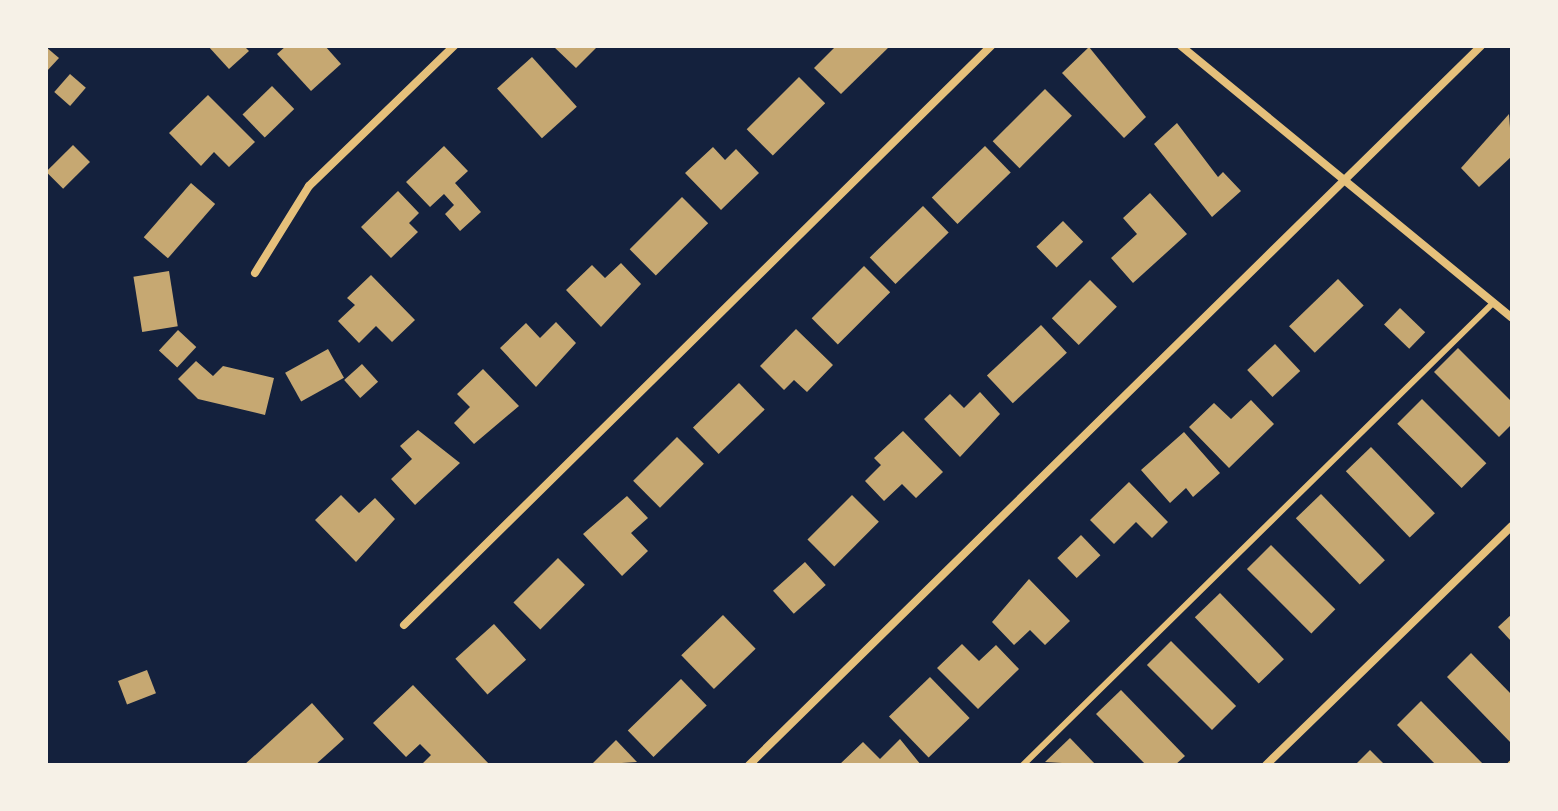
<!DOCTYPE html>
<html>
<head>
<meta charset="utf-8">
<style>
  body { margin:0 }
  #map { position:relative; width:1558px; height:811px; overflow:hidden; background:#14213d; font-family:"Fira Sans Condensed",sans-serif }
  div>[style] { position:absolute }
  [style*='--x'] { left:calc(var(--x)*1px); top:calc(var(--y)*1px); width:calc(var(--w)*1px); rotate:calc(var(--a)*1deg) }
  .building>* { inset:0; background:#c6a872; transform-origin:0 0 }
  .service>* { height:6px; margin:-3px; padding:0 3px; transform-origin:3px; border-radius:3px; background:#e5c07b }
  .minor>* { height:8px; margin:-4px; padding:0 4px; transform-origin:4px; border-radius:4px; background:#e5c07b }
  span { translate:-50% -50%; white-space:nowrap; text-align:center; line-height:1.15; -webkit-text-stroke:6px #f6f1e7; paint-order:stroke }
  .frame { position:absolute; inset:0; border:48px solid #f6f1e7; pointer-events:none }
</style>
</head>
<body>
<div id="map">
  <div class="building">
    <i style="clip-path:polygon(208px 46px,244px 46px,249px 51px,229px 69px)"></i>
    <i style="clip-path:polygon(286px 46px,325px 46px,341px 64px,311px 91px,277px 54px)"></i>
    <i style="clip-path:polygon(553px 46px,598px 46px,576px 68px)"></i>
    <i style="clip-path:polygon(836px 46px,890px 46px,841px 94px,814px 68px)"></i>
    <i style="clip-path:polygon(46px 47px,59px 58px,46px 72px)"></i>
    <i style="clip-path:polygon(1089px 47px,1146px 117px,1124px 138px,1062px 73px)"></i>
    <i style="left:532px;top:57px;width:67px;height:47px;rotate:48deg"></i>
    <i style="left:70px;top:74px;width:21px;height:24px;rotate:41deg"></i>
    <i style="left:799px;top:77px;width:37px;height:74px;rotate:45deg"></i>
    <i style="left:272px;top:86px;width:32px;height:41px;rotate:46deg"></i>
    <i style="left:1045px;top:89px;width:38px;height:74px;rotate:45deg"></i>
    <i style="clip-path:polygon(208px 95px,255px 142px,229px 167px,214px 152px,201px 166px,169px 133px)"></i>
    <i style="clip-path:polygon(1509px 114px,1512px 156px,1479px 187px,1461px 168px)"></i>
    <i style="clip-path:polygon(1177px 123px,1218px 177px,1223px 172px,1241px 191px,1212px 217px,1154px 144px)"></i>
    <i style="left:73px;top:145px;width:24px;height:38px;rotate:45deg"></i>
    <i style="clip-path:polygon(444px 146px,468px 171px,455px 183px,481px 212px,460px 231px,445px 214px,454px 205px,444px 194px,430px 207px,406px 182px)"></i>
    <i style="left:985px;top:146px;width:37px;height:74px;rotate:46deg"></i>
    <i style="clip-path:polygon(713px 147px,725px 160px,736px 149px,759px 173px,721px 210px,685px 173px)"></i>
    <i style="left:191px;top:183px;width:32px;height:72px;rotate:41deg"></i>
    <i style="clip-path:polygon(398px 191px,419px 213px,409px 223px,418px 232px,391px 258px,361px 227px)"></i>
    <i style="clip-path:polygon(1150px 193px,1187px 234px,1133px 283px,1111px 258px,1137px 234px,1123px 218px)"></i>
    <i style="left:682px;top:197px;width:37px;height:74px;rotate:45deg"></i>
    <i style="left:923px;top:206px;width:37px;height:74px;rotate:46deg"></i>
    <i style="left:1063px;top:221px;width:29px;height:37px;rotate:46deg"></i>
    <i style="clip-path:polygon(621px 263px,641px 284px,601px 327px,566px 290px,592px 265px,605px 278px)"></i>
    <i style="left:864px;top:266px;width:37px;height:74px;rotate:45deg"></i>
    <i style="left:169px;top:271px;width:56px;height:36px;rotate:81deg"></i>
    <i style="clip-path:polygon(371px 275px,415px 320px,392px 342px,376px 326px,359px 343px,338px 321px,355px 305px,347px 298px)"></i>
    <i style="left:1338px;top:279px;width:37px;height:68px;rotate:46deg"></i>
    <i style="left:1090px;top:280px;width:38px;height:54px;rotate:45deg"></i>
    <i style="left:1400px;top:308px;width:35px;height:23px;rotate:44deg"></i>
    <i style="clip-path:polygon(556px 322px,576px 343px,536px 387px,500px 348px,526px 323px,540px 338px)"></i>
    <i style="left:1041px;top:325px;width:38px;height:74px;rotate:47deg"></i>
    <i style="clip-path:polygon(796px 329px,833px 365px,807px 392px,794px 380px,784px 390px,760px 366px)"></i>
    <i style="left:178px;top:330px;width:25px;height:28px;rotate:43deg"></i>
    <i style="left:1275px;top:344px;width:37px;height:38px;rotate:47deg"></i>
    <i style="clip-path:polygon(1458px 348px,1512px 402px,1512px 424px,1499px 437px,1434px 372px)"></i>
    <i style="left:328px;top:349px;width:33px;height:49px;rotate:61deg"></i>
    <i style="clip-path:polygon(196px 361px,213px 376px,223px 366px,274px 378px,265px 415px,198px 399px,178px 379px)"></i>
    <i style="left:362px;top:364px;width:24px;height:24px;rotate:48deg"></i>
    <i style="clip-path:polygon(483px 369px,519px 406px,474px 444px,454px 423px,470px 407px,457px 394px)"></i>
    <i style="left:739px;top:383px;width:37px;height:64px;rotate:46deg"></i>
    <i style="clip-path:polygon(980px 392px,1000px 414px,960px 457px,924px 419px,950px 394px,964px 408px)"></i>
    <i style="left:1422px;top:399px;width:91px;height:35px;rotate:45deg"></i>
    <i style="clip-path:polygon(1251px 400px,1274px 424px,1229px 468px,1189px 427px,1214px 403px,1231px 419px)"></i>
    <i style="clip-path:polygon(418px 430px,460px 463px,415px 505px,391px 479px,412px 459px,400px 446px)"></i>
    <i style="clip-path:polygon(903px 431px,943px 472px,916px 498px,902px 484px,884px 501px,865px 481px,881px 465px,874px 458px)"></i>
    <i style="clip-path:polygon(1184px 432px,1220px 473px,1193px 497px,1186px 488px,1170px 503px,1141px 470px)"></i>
    <i style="left:677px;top:437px;width:38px;height:62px;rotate:45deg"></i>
    <i style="left:1371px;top:447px;width:92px;height:35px;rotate:46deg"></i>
    <i style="clip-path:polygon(1129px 482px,1168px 522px,1152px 538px,1136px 522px,1114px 544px,1090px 520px)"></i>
    <i style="left:1321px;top:494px;width:92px;height:35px;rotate:46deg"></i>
    <i style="clip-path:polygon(341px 495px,359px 513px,375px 498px,395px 519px,356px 562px,315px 520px)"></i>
    <i style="left:852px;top:495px;width:38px;height:63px;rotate:45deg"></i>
    <i style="clip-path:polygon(627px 496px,648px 518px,631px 533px,648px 551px,622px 576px,583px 534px)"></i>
    <i style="left:1081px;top:535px;width:28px;height:33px;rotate:46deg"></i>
    <i style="left:1271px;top:545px;width:91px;height:34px;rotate:45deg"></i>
    <i style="left:558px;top:558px;width:38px;height:63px;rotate:45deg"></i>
    <i style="left:805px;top:562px;width:31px;height:43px;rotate:48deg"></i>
    <i style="clip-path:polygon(1029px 579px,1070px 621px,1045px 645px,1030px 630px,1014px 645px,992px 622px)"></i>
    <i style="left:1220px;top:593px;width:92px;height:35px;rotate:46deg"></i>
    <i style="clip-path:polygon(1512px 614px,1512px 642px,1498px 627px)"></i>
    <i style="left:723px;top:615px;width:47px;height:58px;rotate:46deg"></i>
    <i style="left:494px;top:624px;width:48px;height:52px;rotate:48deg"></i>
    <i style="left:1171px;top:641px;width:92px;height:34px;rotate:45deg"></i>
    <i style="clip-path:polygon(962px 644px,979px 661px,996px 645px,1019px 669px,978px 709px,937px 668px)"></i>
    <i style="clip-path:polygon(1471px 653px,1512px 695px,1512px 744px,1447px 677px)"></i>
    <i style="left:147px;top:670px;width:25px;height:31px;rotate:69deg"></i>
    <i style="left:930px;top:677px;width:57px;height:57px;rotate:46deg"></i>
    <i style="left:681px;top:679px;width:37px;height:74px;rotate:46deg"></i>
    <i style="clip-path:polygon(413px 685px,490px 765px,421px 765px,431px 755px,420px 744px,406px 757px,373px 723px)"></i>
    <i style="clip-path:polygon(1121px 690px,1185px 756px,1175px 765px,1146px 765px,1096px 714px)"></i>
    <i style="clip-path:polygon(1421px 701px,1484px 765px,1436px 765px,1397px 725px)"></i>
    <i style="clip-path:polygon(312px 703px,344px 739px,315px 765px,244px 765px)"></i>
    <i style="clip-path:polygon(1070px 738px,1096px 765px,1045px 762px)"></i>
    <i style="clip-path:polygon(900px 739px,921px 765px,839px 765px,863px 742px,880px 759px)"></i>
    <i style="clip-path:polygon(616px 740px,637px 762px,591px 765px)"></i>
    <i style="clip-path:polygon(1370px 750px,1385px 765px,1355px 765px)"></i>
  </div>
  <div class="service">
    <i style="--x:1023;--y:765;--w:660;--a:-44.51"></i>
  </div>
  <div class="minor">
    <i style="--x:1181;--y:46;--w:428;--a:39.4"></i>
    <i style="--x:255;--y:273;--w:102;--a:-58.2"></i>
    <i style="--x:309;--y:186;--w:202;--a:-44"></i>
    <i style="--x:404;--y:625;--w:825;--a:-44.61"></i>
    <i style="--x:749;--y:765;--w:1026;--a:-44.49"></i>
    <i style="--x:1266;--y:765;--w:343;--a:-44.2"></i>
    <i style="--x:1511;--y:765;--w:1;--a:-45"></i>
  </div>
  <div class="frame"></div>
</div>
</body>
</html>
